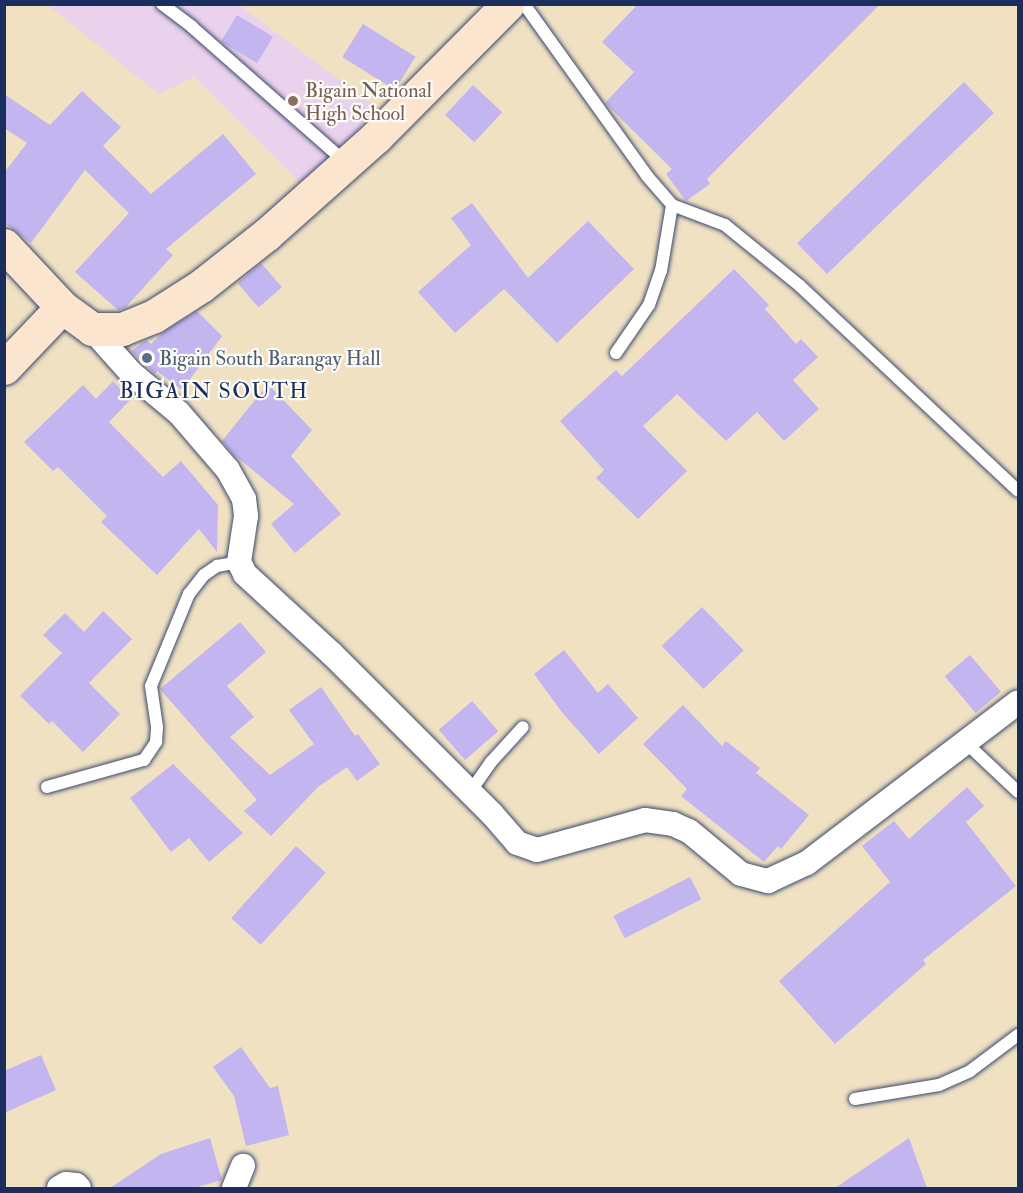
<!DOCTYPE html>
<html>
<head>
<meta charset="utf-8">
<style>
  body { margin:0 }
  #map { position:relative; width:1023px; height:1193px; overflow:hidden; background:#f0e1c3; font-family:"IM FELL Double Pica",serif }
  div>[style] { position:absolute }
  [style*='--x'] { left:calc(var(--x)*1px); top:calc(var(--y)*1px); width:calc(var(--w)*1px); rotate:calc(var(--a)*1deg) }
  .built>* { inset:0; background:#ead1ec }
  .building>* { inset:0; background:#c3b5f0; transform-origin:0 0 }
  .roads { filter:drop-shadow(0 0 2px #3b4a6d) drop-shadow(0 0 2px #3b4a6d) }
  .lane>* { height:12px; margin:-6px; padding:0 6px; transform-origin:6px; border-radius:6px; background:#fff }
  .street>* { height:24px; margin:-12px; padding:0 12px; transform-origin:12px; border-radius:12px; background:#fff }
  .secondary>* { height:33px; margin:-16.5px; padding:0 16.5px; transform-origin:16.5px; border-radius:16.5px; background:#fbe5cf }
  .dots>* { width:16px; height:16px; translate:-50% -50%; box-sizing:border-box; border:3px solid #fdfcf7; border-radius:50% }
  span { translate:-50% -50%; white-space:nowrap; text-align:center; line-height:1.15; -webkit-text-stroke:4.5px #fdfcf7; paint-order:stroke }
  .education-label { font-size:20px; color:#785e54 }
  .left { translate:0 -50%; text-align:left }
  .service-label { font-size:20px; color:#4e5e75 }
  .quarter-label { font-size:22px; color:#1b2f5e; letter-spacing:1.5px }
  .frame { position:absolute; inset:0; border:6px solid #1b2f5e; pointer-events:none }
</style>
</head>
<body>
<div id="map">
  <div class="built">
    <i style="clip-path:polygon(48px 5px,239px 5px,379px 109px,304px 187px,194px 77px,159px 94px)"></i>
  </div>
  <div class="building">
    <i style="clip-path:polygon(638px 4px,880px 4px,707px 179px,710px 184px,686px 201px,666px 174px,672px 169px,605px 103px,634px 72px,602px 42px)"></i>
    <i style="left:237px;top:15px;width:42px;height:31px;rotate:31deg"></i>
    <i style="left:363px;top:24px;width:62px;height:39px;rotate:32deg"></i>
    <i style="left:964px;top:82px;width:43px;height:232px;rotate:46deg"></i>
    <i style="left:473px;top:85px;width:40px;height:41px;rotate:43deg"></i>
    <i style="clip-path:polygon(82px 91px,121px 127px,103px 146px,151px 194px,223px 134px,256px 174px,166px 249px,173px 255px,125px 308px,118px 310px,75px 272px,129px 213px,85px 170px,31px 243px,4px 223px,4px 173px,27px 143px,4px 128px,4px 94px,50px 125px)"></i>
    <i style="clip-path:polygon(472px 203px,528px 278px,588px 221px,634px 269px,557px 343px,504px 289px,455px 333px,418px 292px,471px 245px,451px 218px)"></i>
    <i style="left:261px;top:263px;width:32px;height:31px;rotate:49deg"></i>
    <i style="clip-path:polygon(734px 269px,769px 305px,765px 309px,796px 344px,801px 339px,818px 357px,793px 380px,819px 409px,784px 441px,757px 412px,726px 441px,677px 394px,643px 426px,687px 471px,638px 519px,596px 478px,604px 470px,560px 421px,616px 370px,622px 376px)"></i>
    <i style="clip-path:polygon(197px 311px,222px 336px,182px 390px,157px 371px,155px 374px,131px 351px,146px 340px,151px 344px,163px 332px)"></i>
    <i style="clip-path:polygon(113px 381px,130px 400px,109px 422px,163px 477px,181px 461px,218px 505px,217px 552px,199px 529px,157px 575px,101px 522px,107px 516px,58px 467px,53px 471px,24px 442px,83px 385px,96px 399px)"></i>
    <i style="clip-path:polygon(268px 384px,312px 430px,291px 456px,341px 514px,295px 553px,271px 524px,294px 504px,233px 454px,222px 441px)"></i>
    <i style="left:702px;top:607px;width:60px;height:56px;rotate:46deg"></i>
    <i style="clip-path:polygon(103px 611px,132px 639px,89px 683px,120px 714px,83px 752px,52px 721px,49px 724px,20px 696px,62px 653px,43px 635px,65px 613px,84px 632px)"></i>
    <i style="clip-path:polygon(240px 622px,266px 652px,227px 686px,254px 717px,230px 737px,270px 775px,314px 744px,289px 710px,321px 687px,355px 736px,358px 734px,380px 764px,357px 781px,347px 767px,318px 787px,271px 836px,244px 811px,257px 800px,160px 689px)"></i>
    <i style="clip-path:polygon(564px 650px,598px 693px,608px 684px,638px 718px,599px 754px,561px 711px,534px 674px)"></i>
    <i style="left:970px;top:655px;width:48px;height:33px;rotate:50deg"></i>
    <i style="left:472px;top:701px;width:40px;height:44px;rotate:49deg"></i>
    <i style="clip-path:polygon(683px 705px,722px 746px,726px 741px,760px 768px,756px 773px,809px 815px,781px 849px,778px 846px,764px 862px,681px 796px,687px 789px,643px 744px)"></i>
    <i style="clip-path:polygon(173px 764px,243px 833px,209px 862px,189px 838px,171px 852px,130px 798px)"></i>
    <i style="clip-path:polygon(967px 787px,984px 806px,966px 822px,1016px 886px,923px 960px,926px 964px,835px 1044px,779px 981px,890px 882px,862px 846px,894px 821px,909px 839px)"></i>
    <i style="left:296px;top:846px;width:40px;height:97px;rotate:42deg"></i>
    <i style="left:690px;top:877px;width:25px;height:86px;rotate:63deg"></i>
    <i style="clip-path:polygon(241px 1047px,270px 1088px,278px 1086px,289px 1135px,246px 1146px,234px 1096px,213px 1067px)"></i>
    <i style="clip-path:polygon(41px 1055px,56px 1090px,4px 1113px,4px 1071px)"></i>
    <i style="clip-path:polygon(210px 1138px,222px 1180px,194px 1188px,110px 1188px,161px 1154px)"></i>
    <i style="clip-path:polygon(909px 1138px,927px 1188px,835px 1188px)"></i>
  </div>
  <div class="roads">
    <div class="lane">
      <i style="--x:162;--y:4;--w:38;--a:37"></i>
      <i style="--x:192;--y:27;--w:205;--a:41.4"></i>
      <i style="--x:524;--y:4;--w:211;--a:54.4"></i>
      <i style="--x:647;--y:176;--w:38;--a:49"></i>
      <i style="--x:672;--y:205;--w:57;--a:20.7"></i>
      <i style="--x:725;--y:225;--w:97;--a:39.1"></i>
      <i style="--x:800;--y:286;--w:299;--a:43.2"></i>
      <i style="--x:616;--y:353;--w:58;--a:-55.5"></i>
      <i style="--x:649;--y:305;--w:36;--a:-71"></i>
      <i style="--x:661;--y:271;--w:67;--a:-80.5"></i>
      <i style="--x:965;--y:742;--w:73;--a:43.3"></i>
      <i style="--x:47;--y:787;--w:101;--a:-15.6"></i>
      <i style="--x:144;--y:760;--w:22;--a:-56"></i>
      <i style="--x:156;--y:742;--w:15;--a:-86"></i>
      <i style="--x:157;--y:727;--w:41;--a:-98.3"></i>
      <i style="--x:151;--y:686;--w:100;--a:-67.6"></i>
      <i style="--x:189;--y:594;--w:24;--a:-52"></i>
      <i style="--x:204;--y:575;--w:16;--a:-35"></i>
      <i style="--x:217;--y:566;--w:22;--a:-10"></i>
      <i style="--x:470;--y:792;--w:37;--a:-55"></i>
      <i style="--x:491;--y:762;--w:47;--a:-47.6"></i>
      <i style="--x:855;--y:1099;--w:85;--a:-9.5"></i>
      <i style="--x:939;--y:1085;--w:34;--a:-24"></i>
      <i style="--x:970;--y:1071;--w:60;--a:-36.9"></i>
    </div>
    <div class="street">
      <i style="--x:92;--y:329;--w:59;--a:48.4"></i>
      <i style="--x:131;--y:373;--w:62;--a:39.8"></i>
      <i style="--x:179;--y:413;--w:75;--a:49.3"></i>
      <i style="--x:228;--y:470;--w:33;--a:61"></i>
      <i style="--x:244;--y:499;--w:17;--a:83"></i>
      <i style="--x:246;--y:516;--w:47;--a:98.7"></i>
      <i style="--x:239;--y:562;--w:13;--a:63"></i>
      <i style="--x:245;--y:574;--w:117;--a:42.6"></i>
      <i style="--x:331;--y:653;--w:228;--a:45"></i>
      <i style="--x:492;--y:814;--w:38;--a:49"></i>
      <i style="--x:517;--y:843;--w:21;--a:19"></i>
      <i style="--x:537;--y:850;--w:112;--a:-15.5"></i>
      <i style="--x:645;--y:820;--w:28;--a:8"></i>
      <i style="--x:673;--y:824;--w:17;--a:24"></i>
      <i style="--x:689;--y:831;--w:67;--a:39.6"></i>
      <i style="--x:741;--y:874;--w:28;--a:15"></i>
      <i style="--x:768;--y:881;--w:43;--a:-24.8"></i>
      <i style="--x:807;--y:863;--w:265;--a:-37.3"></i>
      <i style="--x:59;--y:1188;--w:8;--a:-30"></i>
      <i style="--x:66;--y:1184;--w:10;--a:6"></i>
      <i style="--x:76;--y:1185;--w:4;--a:45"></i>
      <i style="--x:234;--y:1188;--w:24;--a:-68"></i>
    </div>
    <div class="secondary">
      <i style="--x:4;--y:245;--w:85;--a:46.9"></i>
      <i style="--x:4;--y:368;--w:84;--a:-46.4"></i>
      <i style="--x:62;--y:307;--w:37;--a:36"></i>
      <i style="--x:92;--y:329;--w:30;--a:0"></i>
      <i style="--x:122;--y:329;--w:35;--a:-22"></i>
      <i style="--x:154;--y:316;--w:56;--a:-32.6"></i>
      <i style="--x:201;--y:286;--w:84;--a:-38.2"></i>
      <i style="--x:267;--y:234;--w:146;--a:-41.7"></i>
      <i style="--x:376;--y:137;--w:187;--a:-45.2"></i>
    </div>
  </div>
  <div class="dots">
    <i style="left:293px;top:101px;background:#8d6e63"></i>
    <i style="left:147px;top:358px;background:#5c6f8a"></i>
  </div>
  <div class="education-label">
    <span class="left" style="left:305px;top:102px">Bigain National<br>High School</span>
  </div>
  <div class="service-label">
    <span class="left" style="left:159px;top:358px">Bigain South Barangay Hall</span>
  </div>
  <div class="quarter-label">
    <span style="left:214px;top:392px">BIGAIN SOUTH</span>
  </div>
  <div class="frame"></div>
</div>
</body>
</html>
